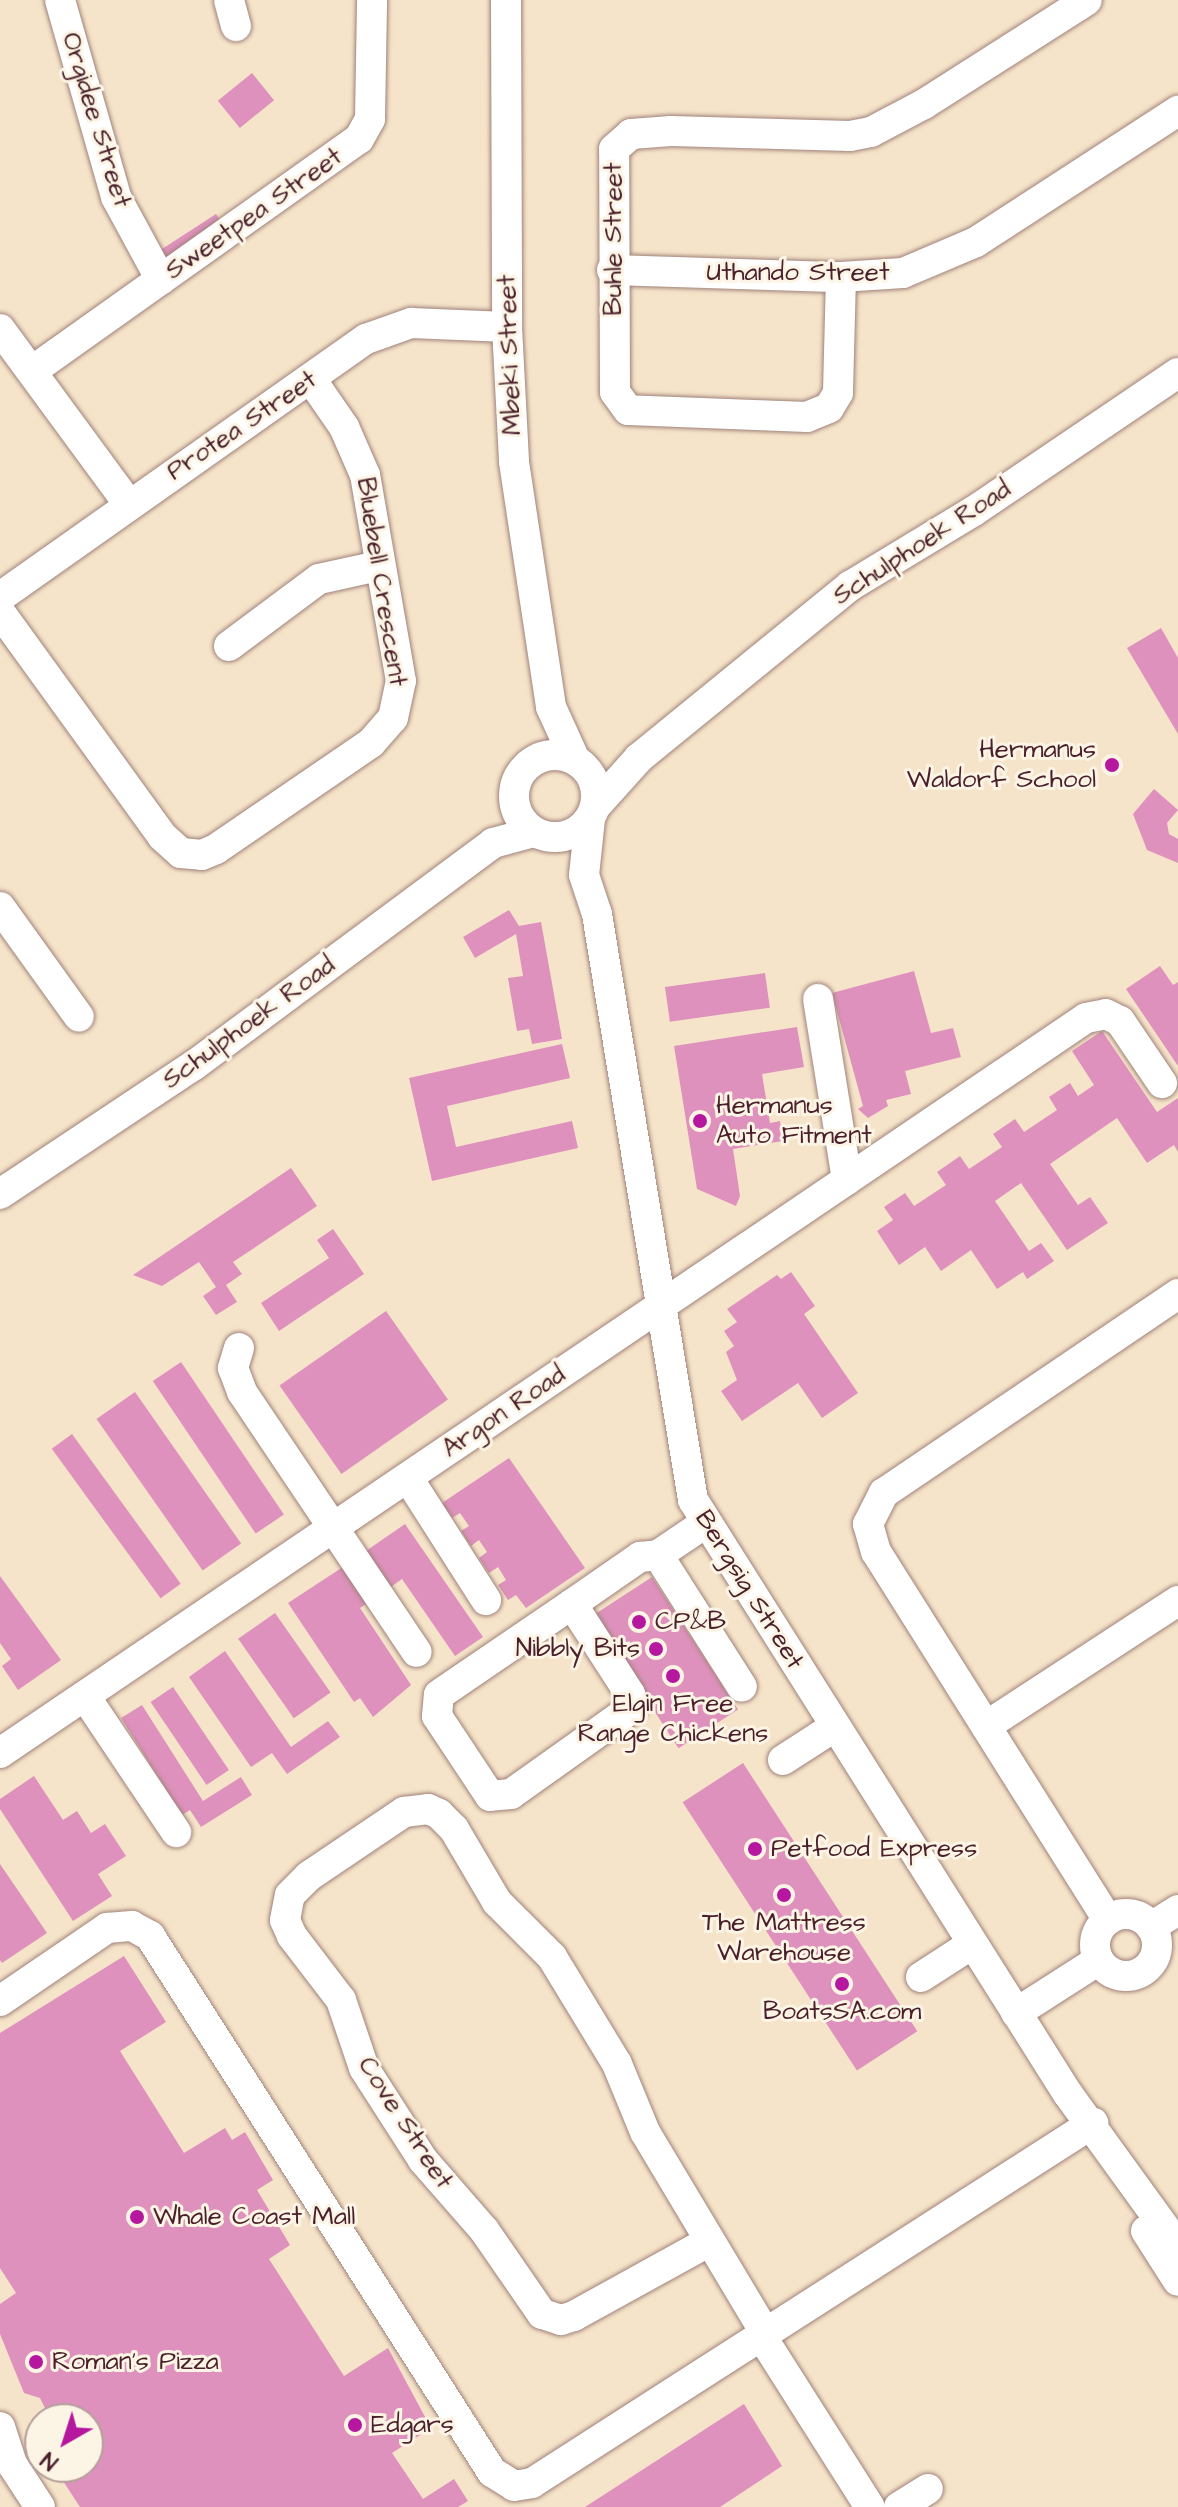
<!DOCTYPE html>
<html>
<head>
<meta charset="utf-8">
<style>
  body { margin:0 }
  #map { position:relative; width:1178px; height:2507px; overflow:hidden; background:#f6e4ca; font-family:"Architects Daughter",sans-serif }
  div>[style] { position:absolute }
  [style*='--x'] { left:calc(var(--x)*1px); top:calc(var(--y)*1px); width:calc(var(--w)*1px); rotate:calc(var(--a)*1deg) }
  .building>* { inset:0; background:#de91bc; transform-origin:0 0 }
  .roads { filter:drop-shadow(0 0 2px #a0827a) drop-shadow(0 0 2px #a0827a) }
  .minor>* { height:30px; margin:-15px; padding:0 15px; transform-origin:15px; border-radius:15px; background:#fff }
  .minor>.ring { margin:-15px; padding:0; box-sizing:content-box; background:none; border:30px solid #fff; border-radius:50% }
  .dots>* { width:22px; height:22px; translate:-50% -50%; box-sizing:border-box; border:4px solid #fcf5e5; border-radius:50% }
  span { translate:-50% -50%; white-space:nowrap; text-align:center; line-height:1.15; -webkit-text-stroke:6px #fcf5e5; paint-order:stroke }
  .street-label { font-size:26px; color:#4a1f2b }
  .poi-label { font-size:26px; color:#4a1f2b }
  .right { translate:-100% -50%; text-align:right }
  .left { translate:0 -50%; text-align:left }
  .north { position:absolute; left:24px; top:2403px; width:80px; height:80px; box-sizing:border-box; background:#fcf5e5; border:2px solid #b59f9b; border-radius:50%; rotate:219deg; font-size:22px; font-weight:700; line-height:32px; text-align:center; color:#4a1f2b }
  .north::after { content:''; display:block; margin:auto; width:28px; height:36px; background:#b5179e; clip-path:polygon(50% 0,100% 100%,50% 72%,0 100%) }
</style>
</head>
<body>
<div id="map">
  <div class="building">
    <i style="left:252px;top:73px;width:35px;height:44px;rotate:51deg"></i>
    <i style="left:216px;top:214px;width:17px;height:68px;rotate:57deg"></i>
    <i style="clip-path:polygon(1161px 628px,1178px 658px,1178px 734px,1127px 648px)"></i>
    <i style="clip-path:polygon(1154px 789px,1178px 810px,1167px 823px,1169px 834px,1178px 839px,1178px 863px,1147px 850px,1133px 814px)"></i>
    <i style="clip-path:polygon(509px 910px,519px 926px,541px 922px,562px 1039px,532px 1044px,529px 1029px,517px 1031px,508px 978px,523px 976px,516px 934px,475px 958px,463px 937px)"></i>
    <i style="clip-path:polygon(1160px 966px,1173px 985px,1178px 982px,1178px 1066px,1126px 989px)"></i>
    <i style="clip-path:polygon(914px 971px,931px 1033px,953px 1028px,961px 1057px,905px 1071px,911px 1094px,886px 1100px,888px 1106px,868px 1118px,858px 1109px,863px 1106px,832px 993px)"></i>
    <i style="left:765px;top:973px;width:35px;height:101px;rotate:82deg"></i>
    <i style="clip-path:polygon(797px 1027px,804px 1067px,762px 1074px,770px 1123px,780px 1121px,783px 1141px,733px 1149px,740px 1196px,736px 1206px,697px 1189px,674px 1046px)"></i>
    <i style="clip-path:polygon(1102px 1031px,1157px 1112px,1178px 1098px,1178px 1152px,1174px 1145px,1147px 1163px,1117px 1118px,1050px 1164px,1078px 1205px,1090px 1197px,1108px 1223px,1067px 1250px,1021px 1183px,995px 1201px,1029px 1251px,1041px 1243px,1054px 1261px,1027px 1279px,1023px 1272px,997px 1289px,971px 1250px,941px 1271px,925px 1247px,899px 1265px,877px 1231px,893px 1220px,884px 1207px,905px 1193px,914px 1206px,946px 1185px,937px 1172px,960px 1156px,969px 1169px,1002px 1147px,993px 1134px,1015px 1119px,1024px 1132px,1057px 1110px,1049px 1097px,1070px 1083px,1078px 1096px,1094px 1085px,1072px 1051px)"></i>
    <i style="clip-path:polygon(562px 1044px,570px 1078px,447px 1106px,456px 1147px,572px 1121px,578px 1148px,432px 1181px,409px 1078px)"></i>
    <i style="clip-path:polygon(291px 1168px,317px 1206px,233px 1262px,242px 1274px,226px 1285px,237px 1302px,216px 1315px,203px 1296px,216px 1287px,199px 1262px,162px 1286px,133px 1275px)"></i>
    <i style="clip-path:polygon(333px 1229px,364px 1274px,279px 1331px,261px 1303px,329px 1258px,317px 1240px)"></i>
    <i style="clip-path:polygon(791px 1272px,815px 1306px,804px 1314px,858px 1393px,822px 1418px,798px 1383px,742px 1421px,721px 1391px,737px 1380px,726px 1352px,734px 1346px,724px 1331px,737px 1322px,727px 1309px,777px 1275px,781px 1279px)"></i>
    <i style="left:386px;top:1311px;width:108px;height:130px;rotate:55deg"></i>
    <i style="left:181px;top:1362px;width:184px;height:34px;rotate:56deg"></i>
    <i style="left:135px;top:1392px;width:185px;height:47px;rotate:55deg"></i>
    <i style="left:72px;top:1434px;width:185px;height:25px;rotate:54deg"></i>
    <i style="clip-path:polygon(509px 1458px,585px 1568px,526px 1608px,516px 1595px,508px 1600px,498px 1585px,506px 1580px,498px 1567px,489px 1573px,479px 1558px,487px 1552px,479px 1540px,471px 1546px,461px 1531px,469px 1526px,460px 1513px,452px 1518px,442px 1503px)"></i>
    <i style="clip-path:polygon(405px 1524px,483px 1637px,455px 1656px,402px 1579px,388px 1589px,363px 1553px)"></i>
    <i style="clip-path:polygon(349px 1563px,373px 1599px,360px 1608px,411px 1685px,373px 1717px,360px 1698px,354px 1702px,288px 1603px)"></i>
    <i style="clip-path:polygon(0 1576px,61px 1660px,18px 1690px,2px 1666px,11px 1659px,0 1643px)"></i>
    <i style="left:652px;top:1577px;width:158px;height:71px;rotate:57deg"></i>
    <i style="left:275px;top:1613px;width:97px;height:45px;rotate:55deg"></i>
    <i style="clip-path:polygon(225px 1651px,291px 1747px,328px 1721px,340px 1737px,287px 1774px,272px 1753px,251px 1767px,189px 1677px)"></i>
    <i style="left:173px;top:1687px;width:100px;height:27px;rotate:56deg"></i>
    <i style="clip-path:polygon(142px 1705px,203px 1801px,241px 1777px,252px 1795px,201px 1827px,190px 1810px,182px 1815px,121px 1718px)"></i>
    <i style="left:743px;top:1763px;width:320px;height:72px;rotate:57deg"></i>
    <i style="clip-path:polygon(34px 1776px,63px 1820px,77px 1811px,91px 1833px,105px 1824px,126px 1856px,98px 1874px,112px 1896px,73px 1921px,0 1809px,0 1799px)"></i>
    <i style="clip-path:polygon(0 1864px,47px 1933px,2px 1963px,0 1960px)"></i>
    <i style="clip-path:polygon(124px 1956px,166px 2022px,120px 2051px,184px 2153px,225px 2128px,232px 2140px,245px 2132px,273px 2180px,257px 2190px,290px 2245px,269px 2259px,344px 2376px,388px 2348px,431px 2428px,392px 2453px,423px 2499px,454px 2479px,468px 2501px,458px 2507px,80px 2507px,54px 2467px,88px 2467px,88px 2419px,41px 2419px,46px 2410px,40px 2398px,24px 2393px,0 2334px,0 2304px,16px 2293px,0 2268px,0 2033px)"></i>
    <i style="clip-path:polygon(744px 2404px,782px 2466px,720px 2507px,585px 2507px)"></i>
  </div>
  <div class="roads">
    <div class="minor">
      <i style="--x:60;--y:0;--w:205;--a:74.1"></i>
      <i style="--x:116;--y:197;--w:94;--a:61.5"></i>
      <i style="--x:229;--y:0;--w:27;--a:75"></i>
      <i style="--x:506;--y:0;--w:327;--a:89.8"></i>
      <i style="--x:507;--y:327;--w:135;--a:87"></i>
      <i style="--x:514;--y:462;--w:248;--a:81.4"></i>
      <i style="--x:551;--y:707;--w:58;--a:65.6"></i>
      <i style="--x:612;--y:270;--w:229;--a:1.8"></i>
      <i style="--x:841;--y:277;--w:62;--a:-3.7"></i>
      <i style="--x:903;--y:273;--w:79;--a:-23"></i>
      <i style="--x:976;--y:242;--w:241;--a:-33"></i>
      <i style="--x:841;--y:277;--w:116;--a:91.5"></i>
      <i style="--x:838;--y:393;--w:17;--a:121"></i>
      <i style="--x:829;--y:408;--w:24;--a:158"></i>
      <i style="--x:807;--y:417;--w:179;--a:-177.8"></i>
      <i style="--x:628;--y:410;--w:22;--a:-126"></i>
      <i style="--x:615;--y:392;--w:243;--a:-90.2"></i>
      <i style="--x:614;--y:149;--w:23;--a:-41"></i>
      <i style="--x:631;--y:134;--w:40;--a:-4.3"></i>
      <i style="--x:671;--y:131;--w:179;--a:1.6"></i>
      <i style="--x:850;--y:136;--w:21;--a:-11"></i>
      <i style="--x:871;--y:132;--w:60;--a:-27.8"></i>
      <i style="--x:924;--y:104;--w:193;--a:-32.5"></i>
      <i style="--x:0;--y:329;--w:216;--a:53.7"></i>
      <i style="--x:32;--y:371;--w:401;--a:-35.4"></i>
      <i style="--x:359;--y:139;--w:23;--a:-61"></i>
      <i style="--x:370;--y:119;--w:119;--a:-89"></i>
      <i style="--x:0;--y:597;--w:448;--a:-35.2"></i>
      <i style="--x:366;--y:339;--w:48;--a:-19.6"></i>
      <i style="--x:411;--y:323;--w:96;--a:2.4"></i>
      <i style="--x:0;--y:612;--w:276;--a:54.1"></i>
      <i style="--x:162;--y:836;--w:25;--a:42"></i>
      <i style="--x:181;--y:853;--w:21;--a:5"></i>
      <i style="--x:202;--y:855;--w:15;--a:-23"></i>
      <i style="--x:216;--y:849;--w:188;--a:-34.4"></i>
      <i style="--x:371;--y:743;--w:33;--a:-49"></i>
      <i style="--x:393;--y:718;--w:38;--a:-78"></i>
      <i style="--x:401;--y:681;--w:209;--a:-99.9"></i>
      <i style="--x:365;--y:475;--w:52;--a:-113.6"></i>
      <i style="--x:344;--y:427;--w:58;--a:-124.5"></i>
      <i style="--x:229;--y:646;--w:112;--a:-36.7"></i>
      <i style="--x:319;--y:579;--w:60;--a:-12.4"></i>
      <i class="ring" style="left:514px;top:755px;width:52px;height:52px"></i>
      <i style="--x:595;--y:807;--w:66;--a:-48.1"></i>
      <i style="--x:639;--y:758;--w:272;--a:-39.2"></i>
      <i style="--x:850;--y:586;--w:145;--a:-31.2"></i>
      <i style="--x:974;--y:511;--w:246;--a:-34.1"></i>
      <i style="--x:590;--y:819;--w:56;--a:96.1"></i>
      <i style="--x:584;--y:875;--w:41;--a:71.6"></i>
      <i style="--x:597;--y:914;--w:594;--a:80.7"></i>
      <i style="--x:693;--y:1500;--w:702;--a:57.74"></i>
      <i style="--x:1068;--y:2094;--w:188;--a:54.1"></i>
      <i style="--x:0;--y:907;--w:135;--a:54.3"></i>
      <i style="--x:818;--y:999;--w:183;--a:80.9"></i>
      <i style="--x:0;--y:1194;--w:232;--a:-33.6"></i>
      <i style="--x:193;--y:1066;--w:374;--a:-36.6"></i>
      <i style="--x:493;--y:843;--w:42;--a:-15"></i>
      <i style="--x:239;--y:1348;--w:21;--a:107"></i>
      <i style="--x:233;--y:1368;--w:26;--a:69"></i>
      <i style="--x:242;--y:1392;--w:313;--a:56.1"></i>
      <i style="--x:408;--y:1478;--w:145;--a:57.4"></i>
      <i style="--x:658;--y:1555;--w:156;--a:57.5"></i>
      <i style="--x:572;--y:1604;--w:107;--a:57.2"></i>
      <i style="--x:630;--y:1694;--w:14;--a:82"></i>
      <i style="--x:632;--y:1708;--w:148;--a:144.6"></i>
      <i style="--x:511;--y:1794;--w:21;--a:175"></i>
      <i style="--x:490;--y:1796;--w:96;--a:-123.5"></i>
      <i style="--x:437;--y:1716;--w:21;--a:-85"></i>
      <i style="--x:439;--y:1695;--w:5;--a:-37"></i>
      <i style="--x:443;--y:1692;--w:156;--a:-34.3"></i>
      <i style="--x:572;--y:1604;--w:83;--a:-34.7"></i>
      <i style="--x:640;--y:1557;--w:18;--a:-6"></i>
      <i style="--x:658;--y:1555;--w:55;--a:-34"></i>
      <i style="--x:85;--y:1696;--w:164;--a:56.2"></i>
      <i style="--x:986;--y:1726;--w:229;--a:-33.1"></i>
      <i style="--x:0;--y:1753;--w:1311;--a:-34.09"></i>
      <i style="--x:1086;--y:1018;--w:20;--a:-11"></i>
      <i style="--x:1106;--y:1014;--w:16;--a:27"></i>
      <i style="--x:1120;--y:1021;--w:75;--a:55.9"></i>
      <i style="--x:783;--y:1760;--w:61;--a:-32.9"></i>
      <i class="ring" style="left:1095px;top:1914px;width:32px;height:32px"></i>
      <i style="--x:1108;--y:1920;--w:435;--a:-122.2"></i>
      <i style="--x:876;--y:1552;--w:29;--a:-106"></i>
      <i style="--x:868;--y:1524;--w:35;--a:-63"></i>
      <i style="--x:884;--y:1493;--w:355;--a:-34.1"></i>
      <i style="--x:1151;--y:1927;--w:32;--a:-32"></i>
      <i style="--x:921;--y:1977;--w:61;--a:-32.9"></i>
      <i style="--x:0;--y:2001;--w:130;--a:-34.3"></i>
      <i style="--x:107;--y:1928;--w:25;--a:-5"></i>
      <i style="--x:132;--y:1926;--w:21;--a:29"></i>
      <i style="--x:150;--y:1936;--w:636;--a:57.46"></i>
      <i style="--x:492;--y:2472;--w:26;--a:32"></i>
      <i style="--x:514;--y:2486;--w:18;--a:-9"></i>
      <i style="--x:532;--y:2483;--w:667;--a:-32.69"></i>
      <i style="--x:1016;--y:2013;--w:98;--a:-32.6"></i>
      <i style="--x:1146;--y:2231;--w:59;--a:57.4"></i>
      <i style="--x:708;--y:2242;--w:153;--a:151.1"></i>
      <i style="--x:574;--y:2316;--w:14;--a:163"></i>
      <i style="--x:561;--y:2320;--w:20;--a:-162"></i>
      <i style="--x:542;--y:2314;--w:102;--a:-124.6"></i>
      <i style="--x:484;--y:2230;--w:93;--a:-131.1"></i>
      <i style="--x:423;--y:2160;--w:109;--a:-122.7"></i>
      <i style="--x:364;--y:2068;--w:72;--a:-108.7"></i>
      <i style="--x:341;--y:2000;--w:81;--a:-127.4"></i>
      <i style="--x:292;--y:1936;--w:17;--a:-114"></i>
      <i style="--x:285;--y:1920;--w:25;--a:-79"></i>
      <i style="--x:290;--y:1895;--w:27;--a:-45"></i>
      <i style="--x:309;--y:1876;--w:115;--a:-34"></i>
      <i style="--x:404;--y:1812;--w:24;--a:-7"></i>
      <i style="--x:428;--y:1809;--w:12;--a:24"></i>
      <i style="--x:439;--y:1814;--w:21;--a:45"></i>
      <i style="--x:454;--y:1829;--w:85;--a:59.5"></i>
      <i style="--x:497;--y:1902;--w:78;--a:45"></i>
      <i style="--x:552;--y:1957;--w:125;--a:58.7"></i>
      <i style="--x:617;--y:2064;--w:74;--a:67.6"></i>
      <i style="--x:645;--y:2132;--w:235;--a:59.1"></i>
      <i style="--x:762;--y:2337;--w:201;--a:57.6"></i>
      <i style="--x:0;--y:2427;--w:39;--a:72"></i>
      <i style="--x:12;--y:2464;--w:51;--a:56.9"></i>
      <i style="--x:899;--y:2507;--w:34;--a:-32"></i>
    </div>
  </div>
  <div class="dots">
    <i style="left:1112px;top:765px;background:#b5179e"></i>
    <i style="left:700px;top:1121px;background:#b5179e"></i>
    <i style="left:639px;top:1622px;background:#b5179e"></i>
    <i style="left:656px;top:1649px;background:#b5179e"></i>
    <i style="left:673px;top:1676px;background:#b5179e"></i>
    <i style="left:755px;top:1849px;background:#b5179e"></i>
    <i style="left:784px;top:1895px;background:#b5179e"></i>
    <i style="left:842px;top:1984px;background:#b5179e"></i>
    <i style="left:137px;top:2217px;background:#b5179e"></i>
    <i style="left:36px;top:2362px;background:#b5179e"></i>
    <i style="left:355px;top:2425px;background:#b5179e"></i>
  </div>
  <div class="street-label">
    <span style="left:96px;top:120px;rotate:73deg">Orgidee Street</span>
    <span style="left:254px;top:214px;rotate:-35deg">Sweetpea Street</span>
    <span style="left:614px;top:239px;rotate:-90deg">Buhle Street</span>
    <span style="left:798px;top:273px">Uthando Street</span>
    <span style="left:510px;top:355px;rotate:-92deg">Mbeki Street</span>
    <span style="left:242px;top:426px;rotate:-34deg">Protea Street</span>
    <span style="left:922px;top:543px;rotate:-33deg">Schulphoek Road</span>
    <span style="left:381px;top:582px;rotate:81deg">Bluebell Crescent</span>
    <span style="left:249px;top:1023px;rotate:-36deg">Schulphoek Road</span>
    <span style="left:504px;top:1412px;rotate:-34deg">Argon Road</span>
    <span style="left:749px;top:1590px;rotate:58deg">Bergsig Street</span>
    <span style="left:405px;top:2123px;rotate:57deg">Cove Street</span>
  </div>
  <div class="poi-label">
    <span class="right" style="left:1096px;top:765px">Hermanus<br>Waldorf School</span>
    <span class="left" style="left:716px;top:1121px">Hermanus<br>Auto Fitment</span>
    <span class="left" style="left:655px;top:1622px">CP&amp;B</span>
    <span class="right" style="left:640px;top:1649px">Nibbly Bits</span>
    <span style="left:673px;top:1719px">Elgin Free<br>Range Chickens</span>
    <span class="left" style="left:771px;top:1849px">Petfood Express</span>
    <span style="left:784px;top:1938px">The Mattress<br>Warehouse</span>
    <span style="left:842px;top:2012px">BoatsSA.com</span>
    <span class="left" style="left:153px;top:2217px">Whale Coast Mall</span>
    <span class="left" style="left:52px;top:2362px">Roman's Pizza</span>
    <span class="left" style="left:371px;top:2425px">Edgars</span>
  </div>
  <div class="north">N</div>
</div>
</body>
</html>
